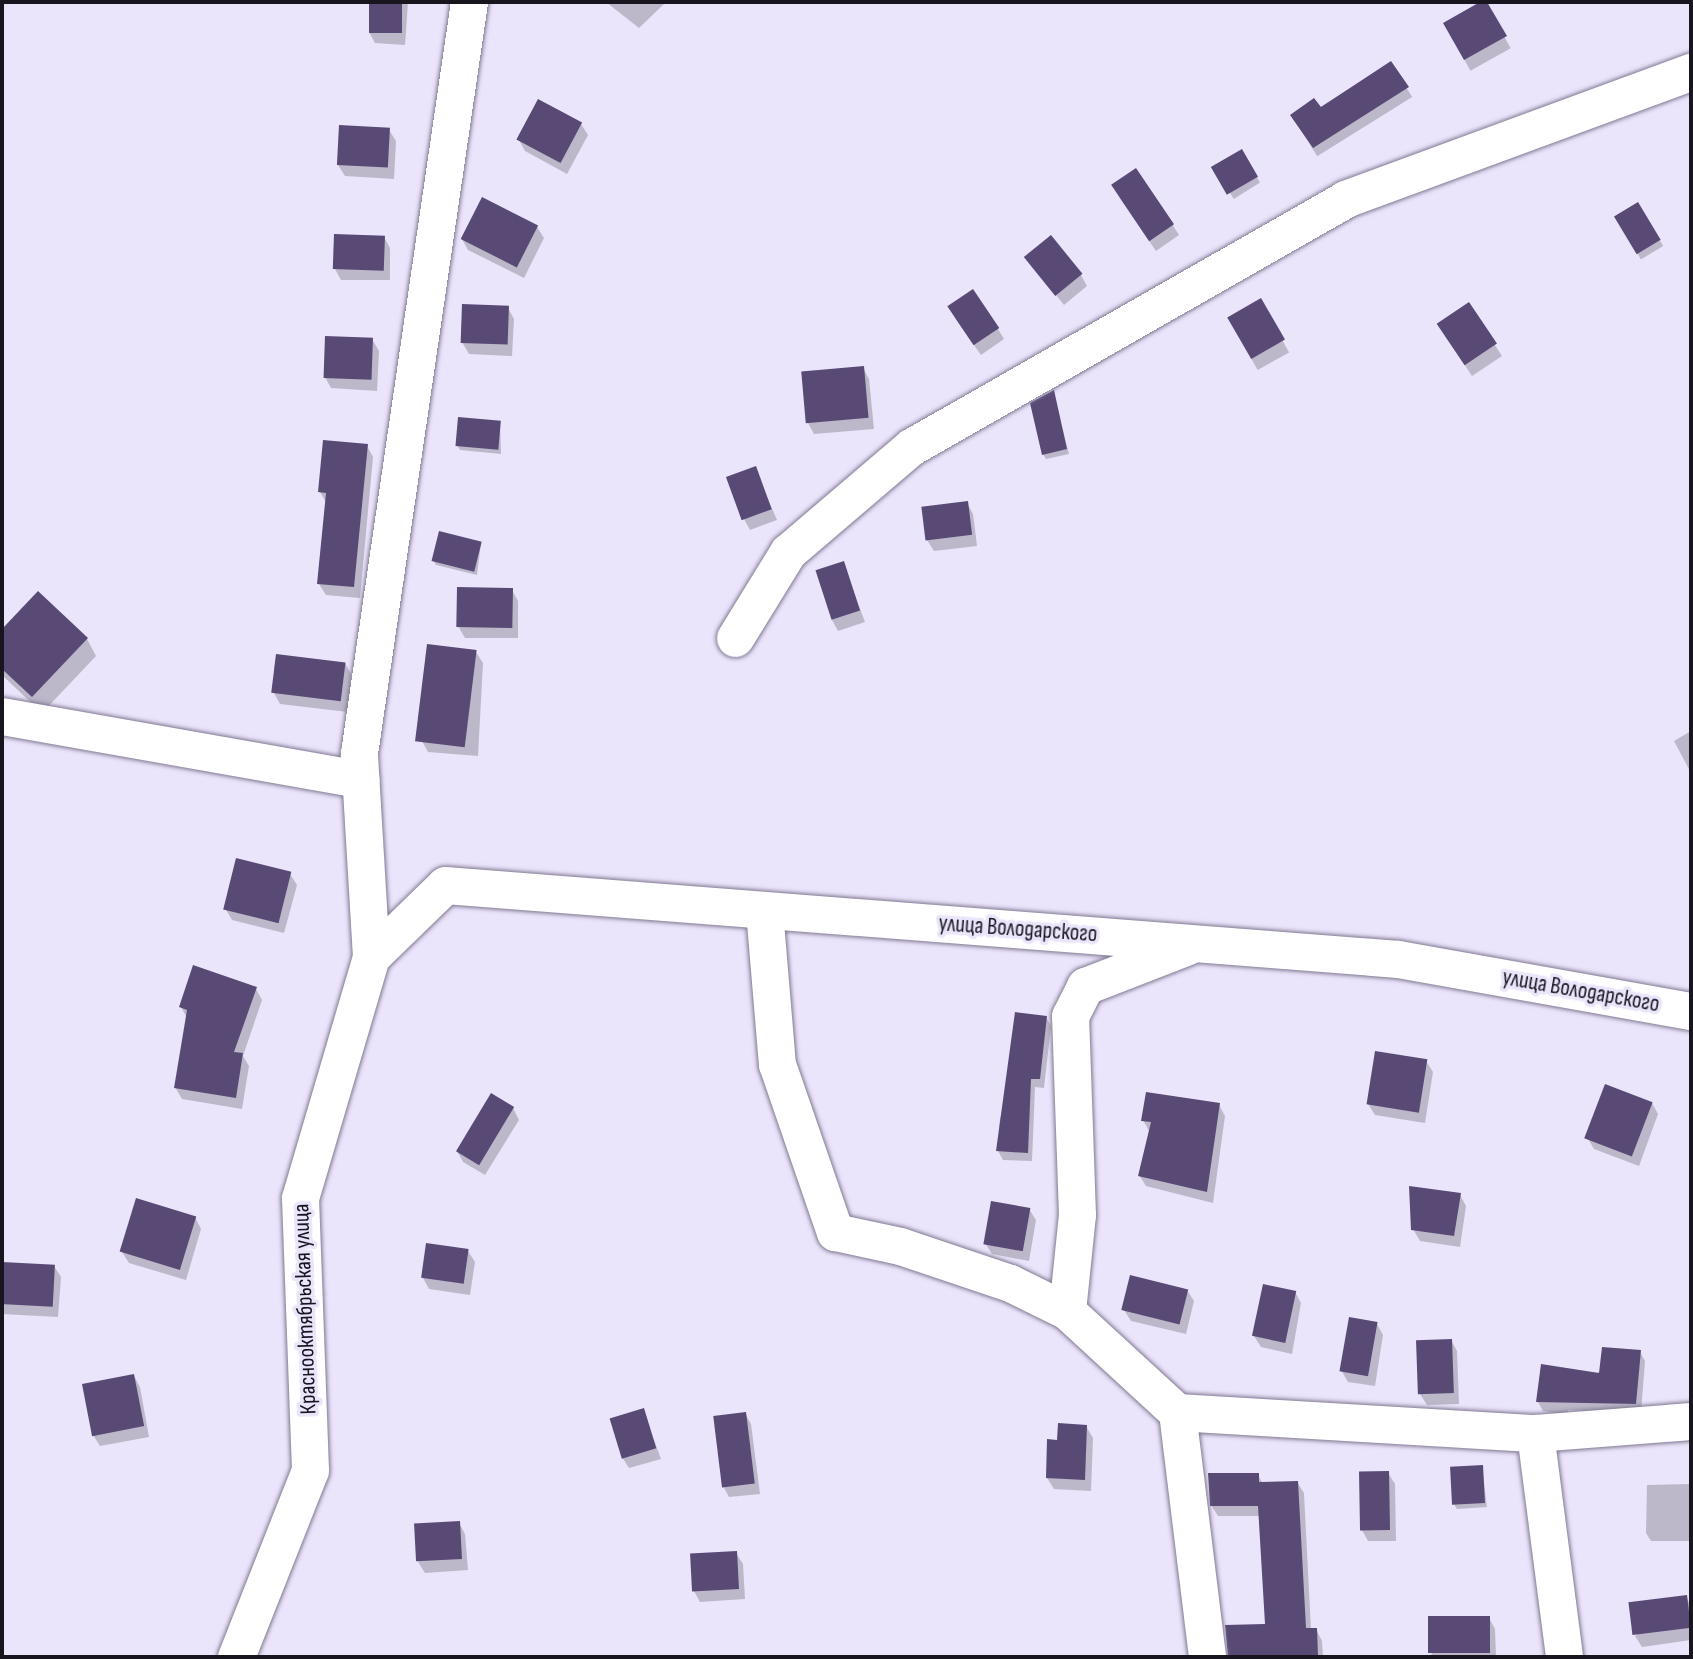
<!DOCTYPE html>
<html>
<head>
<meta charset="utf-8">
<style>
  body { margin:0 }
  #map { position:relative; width:1693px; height:1659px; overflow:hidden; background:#ebe5fc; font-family:"Sofia Sans Condensed",sans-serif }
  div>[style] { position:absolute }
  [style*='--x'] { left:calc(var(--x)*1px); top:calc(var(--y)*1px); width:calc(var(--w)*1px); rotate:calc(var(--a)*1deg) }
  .shadow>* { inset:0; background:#0003; transform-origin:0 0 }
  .building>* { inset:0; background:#584a75; transform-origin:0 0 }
  .roads { filter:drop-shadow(0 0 2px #807992) drop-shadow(0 0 2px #807992) }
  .minor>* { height:37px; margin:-18.5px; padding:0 18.5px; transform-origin:18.5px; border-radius:18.5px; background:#fff }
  span { translate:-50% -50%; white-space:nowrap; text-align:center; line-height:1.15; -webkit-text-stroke:7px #ebe5fc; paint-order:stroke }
  .street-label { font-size:23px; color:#18151f }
  .frame { position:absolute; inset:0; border:4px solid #18151f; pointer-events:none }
</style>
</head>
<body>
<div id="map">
  <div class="shadow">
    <i style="clip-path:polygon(370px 2px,408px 2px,405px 45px,375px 43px,369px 32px)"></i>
    <i style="clip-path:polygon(606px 2px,666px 2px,639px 28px)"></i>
    <i style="left:1485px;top:2px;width:53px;height:46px;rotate:61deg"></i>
    <i style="left:1391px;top:63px;width:40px;height:112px;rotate:58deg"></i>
    <i style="clip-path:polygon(539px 101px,581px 124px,588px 135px,567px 174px,525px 151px,519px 140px)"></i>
    <i style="clip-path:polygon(389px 130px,396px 141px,394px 179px,345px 176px,338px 165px)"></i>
    <i style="left:1241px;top:152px;width:36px;height:31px;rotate:58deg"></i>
    <i style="clip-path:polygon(1119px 197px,1172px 224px,1179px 235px,1156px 251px)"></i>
    <i style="left:1638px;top:204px;width:49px;height:26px;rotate:59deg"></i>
    <i style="clip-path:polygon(537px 227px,544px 238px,524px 278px,468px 250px,462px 239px)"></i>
    <i style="clip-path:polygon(384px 237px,390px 248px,390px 280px,341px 280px,335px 269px)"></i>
    <i style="clip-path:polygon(1026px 257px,1081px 275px,1087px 286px,1064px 305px)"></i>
    <i style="left:1260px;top:300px;width:60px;height:36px;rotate:61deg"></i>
    <i style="clip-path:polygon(1469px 305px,1502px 356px,1472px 376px,1445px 335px)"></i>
    <i style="clip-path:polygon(508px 308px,514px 319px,512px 356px,469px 354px,462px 342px)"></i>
    <i style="clip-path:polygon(955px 318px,998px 329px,1004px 339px,981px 355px)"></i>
    <i style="clip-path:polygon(372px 339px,379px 351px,377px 391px,331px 388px,325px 377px)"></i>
    <i style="clip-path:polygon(863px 368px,869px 379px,874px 429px,814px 434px,808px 423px)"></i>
    <i style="clip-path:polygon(1053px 392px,1069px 454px,1046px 459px,1043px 454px)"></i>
    <i style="clip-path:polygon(500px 422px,501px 454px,460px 450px,457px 445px)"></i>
    <i style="clip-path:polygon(367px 446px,373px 457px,360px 598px,326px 595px,319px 584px,327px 504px,320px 492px)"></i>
    <i style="clip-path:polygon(755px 469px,777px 520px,750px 530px,744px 519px)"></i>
    <i style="clip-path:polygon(967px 503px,973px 514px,977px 546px,934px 551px,927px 540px)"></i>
    <i style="clip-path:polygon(481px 543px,477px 575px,436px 565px,433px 560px)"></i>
    <i style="clip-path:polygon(843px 563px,865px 622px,838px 631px,832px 620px)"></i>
    <i style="clip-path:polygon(512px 590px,518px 601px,518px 638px,465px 638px,458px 626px)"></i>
    <i style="clip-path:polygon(38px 593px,87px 639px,96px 656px,42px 713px,2px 675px,2px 632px)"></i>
    <i style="clip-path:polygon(476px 652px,483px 663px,478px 756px,428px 752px,422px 741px)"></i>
    <i style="clip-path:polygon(345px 663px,351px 674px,348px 712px,280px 704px,274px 693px)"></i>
    <i style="clip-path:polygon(1691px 731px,1691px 773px,1674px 741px)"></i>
    <i style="clip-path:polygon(290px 874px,297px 885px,284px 933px,232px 920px,225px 908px)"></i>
    <i style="clip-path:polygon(256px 989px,262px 1000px,243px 1056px,249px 1066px,242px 1109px,182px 1099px,175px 1087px,187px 1018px,181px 1007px)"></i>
    <i style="clip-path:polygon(1046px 1017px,1051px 1026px,1044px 1088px,1035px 1087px,1032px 1161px,1003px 1160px,998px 1151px,1000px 1117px,1005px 1118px)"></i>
    <i style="clip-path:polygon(1426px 1061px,1433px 1072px,1425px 1123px,1375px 1115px,1368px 1104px)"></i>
    <i style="clip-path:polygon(1652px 1103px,1658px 1114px,1639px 1166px,1594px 1149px,1587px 1137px)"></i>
    <i style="clip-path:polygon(1219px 1105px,1225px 1116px,1213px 1203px,1146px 1186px,1139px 1175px,1149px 1131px,1143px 1120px)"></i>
    <i style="clip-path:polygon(513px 1108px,519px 1120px,485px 1175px,463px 1162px,457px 1151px)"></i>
    <i style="clip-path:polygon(1460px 1195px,1466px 1206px,1460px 1247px,1420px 1241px,1413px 1229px)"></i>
    <i style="clip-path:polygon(1029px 1209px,1036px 1220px,1029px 1261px,992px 1254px,985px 1243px)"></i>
    <i style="clip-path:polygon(195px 1217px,201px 1229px,186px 1280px,129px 1263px,122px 1252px)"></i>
    <i style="clip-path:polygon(468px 1251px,475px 1262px,470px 1295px,429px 1289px,423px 1278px)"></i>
    <i style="clip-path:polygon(2px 1264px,54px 1266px,61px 1277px,58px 1317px,2px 1314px)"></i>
    <i style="clip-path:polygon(1187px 1290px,1194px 1301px,1186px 1334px,1131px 1321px,1124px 1310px)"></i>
    <i style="clip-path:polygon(1295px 1292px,1301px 1303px,1292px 1354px,1261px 1347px,1254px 1336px)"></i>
    <i style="clip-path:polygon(1377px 1324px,1383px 1335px,1375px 1386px,1348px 1382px,1341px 1370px)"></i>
    <i style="clip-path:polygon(1451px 1340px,1457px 1351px,1459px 1404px,1427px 1405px,1420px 1394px)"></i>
    <i style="clip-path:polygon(1640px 1352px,1645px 1361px,1641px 1413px,1568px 1410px,1567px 1415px,1543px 1411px,1538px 1402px)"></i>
    <i style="clip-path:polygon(134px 1376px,140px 1387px,149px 1437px,100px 1446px,93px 1435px)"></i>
    <i style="clip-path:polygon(643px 1410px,661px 1459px,629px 1468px,622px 1457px)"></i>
    <i style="clip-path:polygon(745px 1413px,751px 1424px,760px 1494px,729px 1497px,723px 1486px)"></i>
    <i style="clip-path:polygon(1086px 1426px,1093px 1438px,1091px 1491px,1054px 1489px,1047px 1478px,1059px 1441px)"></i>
    <i style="clip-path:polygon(1482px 1467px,1487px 1507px,1457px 1509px,1454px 1504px)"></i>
    <i style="clip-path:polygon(1388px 1473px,1395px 1484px,1396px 1541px,1368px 1541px,1362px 1530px)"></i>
    <i style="clip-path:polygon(1258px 1475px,1263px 1484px,1297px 1482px,1304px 1493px,1311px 1630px,1316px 1629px,1322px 1641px,1323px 1657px,1229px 1657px,1227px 1627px,1267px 1626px,1261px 1516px,1218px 1516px,1211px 1505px)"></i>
    <i style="clip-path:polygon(1691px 1484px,1691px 1541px,1651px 1541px,1646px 1533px,1647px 1485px)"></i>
    <i style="clip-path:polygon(459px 1523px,465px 1534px,468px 1570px,425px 1573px,418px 1562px)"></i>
    <i style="clip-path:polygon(736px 1553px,743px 1564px,745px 1599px,700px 1602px,694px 1591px)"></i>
    <i style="clip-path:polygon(1686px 1597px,1691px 1606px,1691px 1640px,1642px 1647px,1635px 1636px)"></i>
    <i style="clip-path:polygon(1489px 1618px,1495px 1629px,1496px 1657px,1433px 1657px,1431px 1654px)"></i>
  </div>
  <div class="building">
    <i style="left:369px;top:2px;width:33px;height:31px"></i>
    <i style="clip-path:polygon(1480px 2px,1487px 2px,1507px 36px,1464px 60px,1443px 23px)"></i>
    <i style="clip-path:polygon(1391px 61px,1409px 87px,1313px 148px,1290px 115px,1314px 98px,1321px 107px)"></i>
    <i style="left:538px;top:99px;width:50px;height:46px;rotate:28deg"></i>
    <i style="left:339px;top:125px;width:51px;height:40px;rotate:3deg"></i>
    <i style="left:1242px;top:149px;width:32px;height:36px;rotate:60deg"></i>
    <i style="left:1136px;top:168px;width:68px;height:30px;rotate:56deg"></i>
    <i style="left:482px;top:197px;width:63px;height:47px;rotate:27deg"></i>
    <i style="left:1638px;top:202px;width:44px;height:28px;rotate:59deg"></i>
    <i style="left:334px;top:234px;width:51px;height:35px;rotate:2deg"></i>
    <i style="left:1051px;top:235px;width:50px;height:35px;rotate:51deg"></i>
    <i style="left:973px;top:289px;width:47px;height:31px;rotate:56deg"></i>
    <i style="left:1261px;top:298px;width:48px;height:39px;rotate:60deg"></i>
    <i style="left:1469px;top:302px;width:50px;height:39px;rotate:56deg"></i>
    <i style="left:462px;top:304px;width:47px;height:39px;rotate:2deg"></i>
    <i style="left:325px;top:336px;width:48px;height:42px;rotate:2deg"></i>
    <i style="left:864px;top:366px;width:52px;height:63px;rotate:85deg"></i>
    <i style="clip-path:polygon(1054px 390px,1067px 449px,1042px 455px,1030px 403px)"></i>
    <i style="left:458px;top:417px;width:43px;height:29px;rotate:5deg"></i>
    <i style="clip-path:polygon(323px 440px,368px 444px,354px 587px,317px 584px,326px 493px,318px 492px)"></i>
    <i style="left:756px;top:466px;width:46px;height:32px;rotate:70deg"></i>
    <i style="left:968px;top:501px;width:34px;height:47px;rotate:83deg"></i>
    <i style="left:439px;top:531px;width:44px;height:31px;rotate:14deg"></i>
    <i style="left:844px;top:561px;width:52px;height:30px;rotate:72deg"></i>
    <i style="left:457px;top:587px;width:56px;height:40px;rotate:1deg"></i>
    <i style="clip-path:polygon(38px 591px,88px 638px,32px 697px,2px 669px,2px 629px)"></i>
    <i style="left:427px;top:644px;width:50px;height:98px;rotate:7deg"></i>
    <i style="left:276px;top:654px;width:70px;height:39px;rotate:7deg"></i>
    <i style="left:236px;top:858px;width:57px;height:53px;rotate:14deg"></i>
    <i style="clip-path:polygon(193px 965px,257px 987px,234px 1052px,243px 1053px,236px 1098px,174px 1088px,187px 1010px,179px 1007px)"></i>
    <i style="clip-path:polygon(1015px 1012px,1047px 1016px,1040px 1079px,1031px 1079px,1028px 1153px,996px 1151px)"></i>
    <i style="left:1375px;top:1051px;width:53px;height:54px;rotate:9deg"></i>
    <i style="left:1605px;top:1084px;width:51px;height:58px;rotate:21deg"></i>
    <i style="clip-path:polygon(1146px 1092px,1220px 1103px,1207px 1192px,1138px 1176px,1151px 1122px,1141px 1121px)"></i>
    <i style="left:491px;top:1093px;width:27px;height:68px;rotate:31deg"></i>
    <i style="clip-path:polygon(1409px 1186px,1461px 1193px,1454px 1236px,1411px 1230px)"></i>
    <i style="left:136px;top:1198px;width:63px;height:56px;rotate:17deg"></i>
    <i style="left:991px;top:1201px;width:40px;height:44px;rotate:10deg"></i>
    <i style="left:426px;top:1243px;width:43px;height:35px;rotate:8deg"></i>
    <i style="left:2px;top:1262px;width:53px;height:42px;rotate:3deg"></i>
    <i style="left:1130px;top:1275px;width:60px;height:36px;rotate:14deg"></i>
    <i style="left:1263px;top:1284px;width:34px;height:53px;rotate:12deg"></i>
    <i style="left:1349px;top:1317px;width:29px;height:55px;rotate:10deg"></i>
    <i style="left:1452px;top:1339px;width:54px;height:36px;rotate:88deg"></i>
    <i style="clip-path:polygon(1602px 1347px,1641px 1350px,1636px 1404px,1536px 1402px,1541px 1364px,1599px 1373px)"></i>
    <i style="left:134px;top:1374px;width:53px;height:53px;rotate:79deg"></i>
    <i style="left:644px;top:1408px;width:42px;height:36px;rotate:73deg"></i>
    <i style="left:746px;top:1412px;width:72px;height:33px;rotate:83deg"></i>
    <i style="clip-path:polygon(1058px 1423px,1087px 1425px,1085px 1480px,1046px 1478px,1047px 1439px,1057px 1440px)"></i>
    <i style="left:1483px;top:1465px;width:38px;height:33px;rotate:87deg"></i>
    <i style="left:1389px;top:1471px;width:59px;height:30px;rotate:89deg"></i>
    <i style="clip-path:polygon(1208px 1473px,1259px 1473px,1259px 1482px,1298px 1481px,1306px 1628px,1317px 1628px,1318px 1655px,1228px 1657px,1225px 1625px,1265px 1624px,1258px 1506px,1210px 1506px)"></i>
    <i style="left:460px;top:1521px;width:38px;height:46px;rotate:87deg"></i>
    <i style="left:737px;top:1551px;width:38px;height:47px;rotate:87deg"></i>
    <i style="left:1687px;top:1595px;width:33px;height:59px;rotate:83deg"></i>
    <i style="left:1490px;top:1616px;width:37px;height:62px;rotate:90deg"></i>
  </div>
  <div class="roads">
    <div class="minor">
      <i style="--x:735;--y:638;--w:101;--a:-58.4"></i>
      <i style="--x:788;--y:552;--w:162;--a:-40.5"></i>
      <i style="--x:911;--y:447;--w:500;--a:-29.7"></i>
      <i style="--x:1345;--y:199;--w:369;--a:-20.2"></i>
      <i style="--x:2;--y:716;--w:364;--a:10"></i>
      <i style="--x:764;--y:910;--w:155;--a:85.2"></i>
      <i style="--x:777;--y:1064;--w:178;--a:71"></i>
      <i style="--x:835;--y:1232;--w:66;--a:12.2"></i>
      <i style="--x:900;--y:1246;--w:116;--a:18.6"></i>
      <i style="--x:1010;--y:1283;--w:64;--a:26.2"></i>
      <i style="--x:1067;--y:1311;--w:149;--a:42.6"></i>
      <i style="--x:1177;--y:1412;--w:359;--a:3.4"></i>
      <i style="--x:1535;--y:1433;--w:156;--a:-4.4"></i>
      <i style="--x:371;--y:957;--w:103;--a:-44.2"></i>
      <i style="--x:445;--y:885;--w:956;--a:4.44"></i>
      <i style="--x:1398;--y:959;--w:298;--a:10.1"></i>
      <i style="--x:1067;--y:1311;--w:97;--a:-84.1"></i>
      <i style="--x:1077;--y:1215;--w:199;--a:-92"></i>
      <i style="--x:1070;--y:1016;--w:34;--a:-63"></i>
      <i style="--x:1085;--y:986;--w:110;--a:-21.2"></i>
      <i style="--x:1177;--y:1412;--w:247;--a:83"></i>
      <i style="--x:1535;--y:1433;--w:226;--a:82.6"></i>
      <i style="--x:236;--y:1657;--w:201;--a:-68.4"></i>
      <i style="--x:310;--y:1470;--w:272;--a:-92.1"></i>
      <i style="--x:300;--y:1198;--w:251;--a:-73.6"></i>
      <i style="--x:371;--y:957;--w:204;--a:-93.4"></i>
      <i style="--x:359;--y:753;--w:759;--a:-81.67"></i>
    </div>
  </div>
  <div class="street-label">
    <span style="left:1018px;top:929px;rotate:4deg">улица Володарского</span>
    <span style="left:1581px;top:991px;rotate:10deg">улица Володарского</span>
    <span style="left:305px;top:1309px;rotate:-92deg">Краснооктябрьская улица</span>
  </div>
  <div class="frame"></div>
</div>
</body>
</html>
